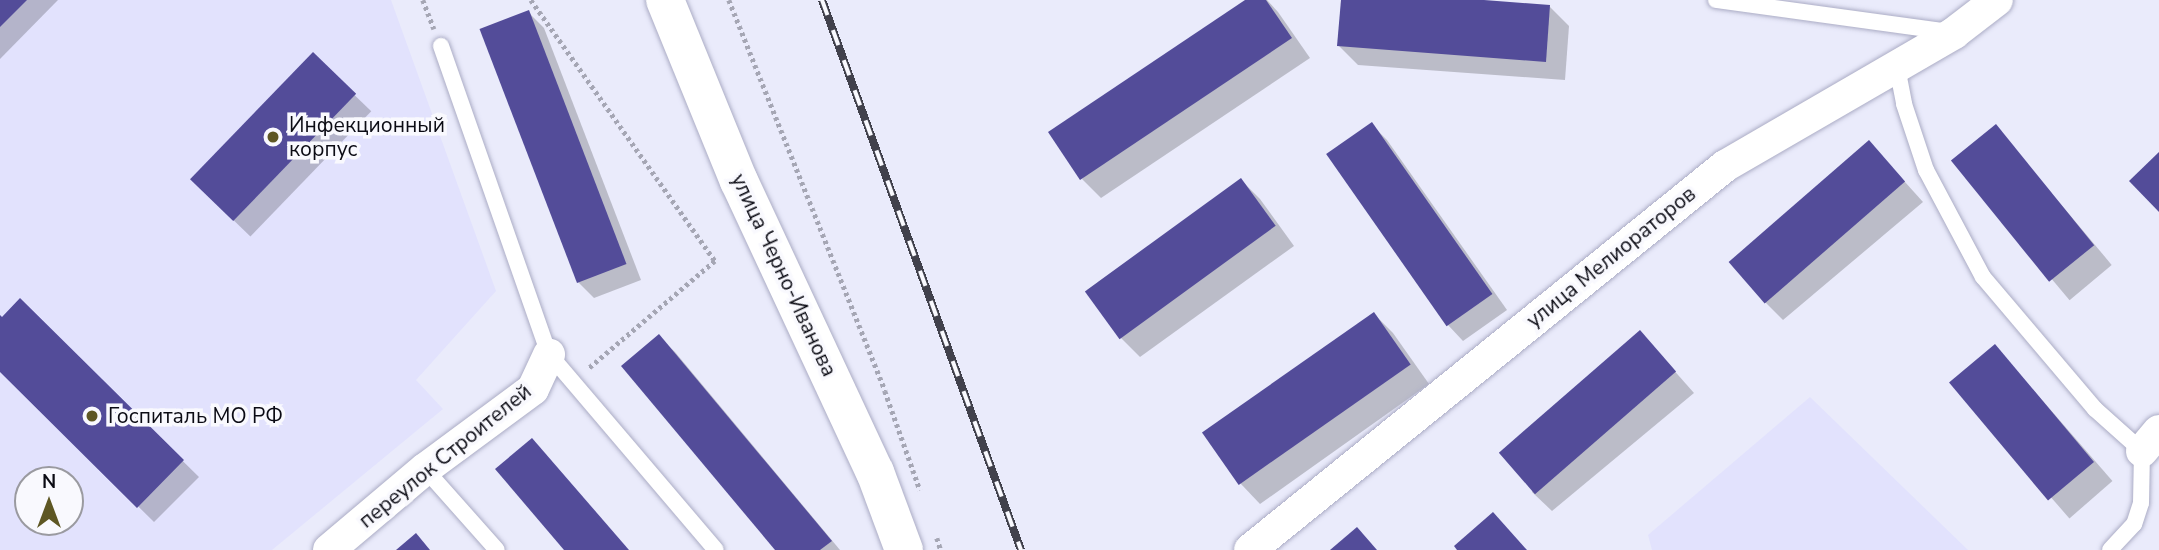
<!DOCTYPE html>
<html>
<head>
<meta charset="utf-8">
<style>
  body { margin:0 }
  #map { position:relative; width:2159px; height:550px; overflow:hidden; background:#eaebfb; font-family:"Nunito Sans",sans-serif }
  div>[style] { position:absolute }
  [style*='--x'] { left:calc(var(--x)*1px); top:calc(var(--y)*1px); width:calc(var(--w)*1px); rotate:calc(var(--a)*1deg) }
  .built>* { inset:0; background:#e2e2fd }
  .shadow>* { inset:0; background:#0003; transform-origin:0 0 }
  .building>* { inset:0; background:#534c99; transform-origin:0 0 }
  .path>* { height:4.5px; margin-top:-2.25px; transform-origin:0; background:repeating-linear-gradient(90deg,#a5a6b4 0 3.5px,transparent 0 7px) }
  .roads { filter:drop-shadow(0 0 2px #abacc5) drop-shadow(0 0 2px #abacc5) }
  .lane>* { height:16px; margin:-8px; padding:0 8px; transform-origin:8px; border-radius:8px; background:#fff }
  .street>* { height:32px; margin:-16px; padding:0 16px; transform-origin:16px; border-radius:16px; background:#fff }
  .secondary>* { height:38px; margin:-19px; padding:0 19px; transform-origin:19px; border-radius:19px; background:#fff }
  .rail>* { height:8px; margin-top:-4px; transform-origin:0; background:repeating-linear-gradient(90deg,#f9f9fe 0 16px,#41414c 0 32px); box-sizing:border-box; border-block:2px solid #41414c }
  .dots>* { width:19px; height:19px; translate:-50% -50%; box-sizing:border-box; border:4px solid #f9f9fe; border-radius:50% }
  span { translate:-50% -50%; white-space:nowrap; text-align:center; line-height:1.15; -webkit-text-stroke:7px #f9f9fe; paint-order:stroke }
  .poi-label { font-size:21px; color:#0b0b14 }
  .left { translate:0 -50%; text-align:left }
  .street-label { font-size:21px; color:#0b0b14 }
  .north { position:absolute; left:14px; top:466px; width:70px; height:70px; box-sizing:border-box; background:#f9f9fe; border:2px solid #9a9aa0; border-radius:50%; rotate:0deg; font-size:19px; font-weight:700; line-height:28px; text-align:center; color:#0b0b14 }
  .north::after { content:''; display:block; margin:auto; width:24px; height:32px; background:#5e5724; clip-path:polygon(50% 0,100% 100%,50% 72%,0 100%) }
</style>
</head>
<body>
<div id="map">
  <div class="built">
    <i style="clip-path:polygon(evenodd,0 0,391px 0,496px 291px,416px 380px,443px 409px,272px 550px,0 550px,0 0,28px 480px,70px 480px,70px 522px,28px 522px,28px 480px)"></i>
    <i style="clip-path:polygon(1810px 397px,1968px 550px,1652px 550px,1648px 535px)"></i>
  </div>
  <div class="shadow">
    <i style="clip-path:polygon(0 0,58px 0,0 59px)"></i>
    <i style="clip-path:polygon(1248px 0,1267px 0,1278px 12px,1310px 58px,1101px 198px,1082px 179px)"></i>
    <i style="clip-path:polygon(1343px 0,1460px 0,1550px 7px,1569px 26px,1565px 80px,1358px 65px,1339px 46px)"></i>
    <i style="clip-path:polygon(528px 12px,544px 28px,641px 280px,594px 298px,578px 282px,481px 30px)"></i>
    <i style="left:313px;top:55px;width:81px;height:174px;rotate:44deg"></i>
    <i style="clip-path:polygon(1371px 124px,1387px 140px,1507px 310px,1463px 341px,1448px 325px)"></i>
    <i style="left:1996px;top:127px;width:180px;height:55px;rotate:50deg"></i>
    <i style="clip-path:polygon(1869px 142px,1923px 202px,1783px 320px,1763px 300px)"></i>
    <i style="clip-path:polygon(1241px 180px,1260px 199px,1294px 246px,1140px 357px,1120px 337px,1087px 290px)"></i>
    <i style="clip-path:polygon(20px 301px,199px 477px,154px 522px,0 370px,0 317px,2px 319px)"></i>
    <i style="clip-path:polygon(1374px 314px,1393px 333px,1429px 384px,1260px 504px,1241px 484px,1205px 434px)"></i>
    <i style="clip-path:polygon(1640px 332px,1694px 393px,1552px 511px,1532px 492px)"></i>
    <i style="clip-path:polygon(659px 337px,675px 352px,840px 550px,777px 550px)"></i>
    <i style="left:1995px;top:346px;width:179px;height:57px;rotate:49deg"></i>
  </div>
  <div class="building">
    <i style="clip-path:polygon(0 0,27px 0,0 27px)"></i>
    <i style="clip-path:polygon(1245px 0,1266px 0,1292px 38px,1080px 180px,1048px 132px)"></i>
    <i style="clip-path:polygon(1341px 0,1484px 0,1550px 5px,1546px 62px,1337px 46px)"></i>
    <i style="left:529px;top:10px;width:272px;height:53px;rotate:69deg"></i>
    <i style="left:313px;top:52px;width:60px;height:177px;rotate:44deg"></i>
    <i style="left:1372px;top:122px;width:210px;height:56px;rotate:55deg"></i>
    <i style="left:1996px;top:124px;width:156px;height:58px;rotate:51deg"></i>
    <i style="left:1869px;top:140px;width:55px;height:186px;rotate:49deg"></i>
    <i style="clip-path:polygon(2159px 152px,2159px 212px,2129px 181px)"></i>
    <i style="left:1241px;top:178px;width:59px;height:193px;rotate:54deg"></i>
    <i style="clip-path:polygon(20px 298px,184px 460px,137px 508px,0 372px,0 315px,2px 317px)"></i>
    <i style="left:1374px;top:312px;width:64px;height:210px;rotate:55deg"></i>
    <i style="left:1640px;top:330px;width:55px;height:187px;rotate:49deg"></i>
    <i style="clip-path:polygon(659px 334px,832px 541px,820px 550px,775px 550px,621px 366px)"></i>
    <i style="left:1995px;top:344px;width:154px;height:60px;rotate:50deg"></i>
    <i style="clip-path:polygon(532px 438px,629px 550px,564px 550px,495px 469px)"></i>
    <i style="clip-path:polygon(1493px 512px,1527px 550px,1457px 550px,1454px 546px)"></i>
    <i style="clip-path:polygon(1357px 527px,1377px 550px,1330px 550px)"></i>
    <i style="clip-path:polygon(416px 533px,430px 550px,396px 550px)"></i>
  </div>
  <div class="path">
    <i style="--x:423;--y:0;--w:31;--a:69"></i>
    <i style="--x:531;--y:0;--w:319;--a:54.8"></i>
    <i style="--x:715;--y:261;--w:167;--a:139.6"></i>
    <i style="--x:729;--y:0;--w:421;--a:68.2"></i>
    <i style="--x:885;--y:391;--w:105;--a:70.5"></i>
    <i style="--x:937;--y:538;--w:13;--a:72"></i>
  </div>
  <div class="roads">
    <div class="lane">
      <i style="--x:1716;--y:0;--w:235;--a:7.8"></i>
      <i style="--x:441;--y:46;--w:326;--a:70.7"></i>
      <i style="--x:549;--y:354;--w:257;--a:49.6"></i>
      <i style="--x:1897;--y:67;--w:38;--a:79"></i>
      <i style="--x:1904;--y:104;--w:70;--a:71.6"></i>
      <i style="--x:1926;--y:170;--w:121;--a:62"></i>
      <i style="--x:1983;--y:277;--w:173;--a:49.7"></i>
      <i style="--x:2095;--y:409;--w:63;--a:41.8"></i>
      <i style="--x:2142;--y:451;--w:52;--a:91.1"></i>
      <i style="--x:2141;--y:503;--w:22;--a:108"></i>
      <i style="--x:2134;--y:524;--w:35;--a:133"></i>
      <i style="--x:425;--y:469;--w:108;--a:48.4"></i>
    </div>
    <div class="street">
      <i style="--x:2142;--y:451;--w:26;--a:-50"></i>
      <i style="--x:329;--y:550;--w:126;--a:-40.2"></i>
      <i style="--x:425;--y:469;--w:134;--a:-36.5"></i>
      <i style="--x:533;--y:389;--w:38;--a:-65"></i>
      <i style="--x:1250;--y:550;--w:611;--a:-38.95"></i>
      <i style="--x:1725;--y:166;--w:265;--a:-30.1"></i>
      <i style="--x:1954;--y:33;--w:54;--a:-37.5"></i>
    </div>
    <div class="secondary">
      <i style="--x:665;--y:0;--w:196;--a:67.8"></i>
      <i style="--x:739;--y:181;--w:321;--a:65"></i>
      <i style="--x:875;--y:472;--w:83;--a:69.6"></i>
    </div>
  </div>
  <div class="rail">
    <i style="--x:822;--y:0;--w:585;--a:70.11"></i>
  </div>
  <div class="dots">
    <i style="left:273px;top:137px;background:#5e5724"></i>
    <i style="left:92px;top:416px;background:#5e5724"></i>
  </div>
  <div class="poi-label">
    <span class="left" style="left:289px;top:137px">Инфекционный<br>корпус</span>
    <span class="left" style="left:108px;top:416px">Госпиталь МО РФ</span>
  </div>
  <div class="street-label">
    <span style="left:1611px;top:257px;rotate:-39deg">улица Мелиораторов</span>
    <span style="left:784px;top:275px;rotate:65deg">улица Черно-Иванова</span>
    <span style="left:445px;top:456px;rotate:-39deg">переулок Строителей</span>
  </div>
  <div class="north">N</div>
</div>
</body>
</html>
